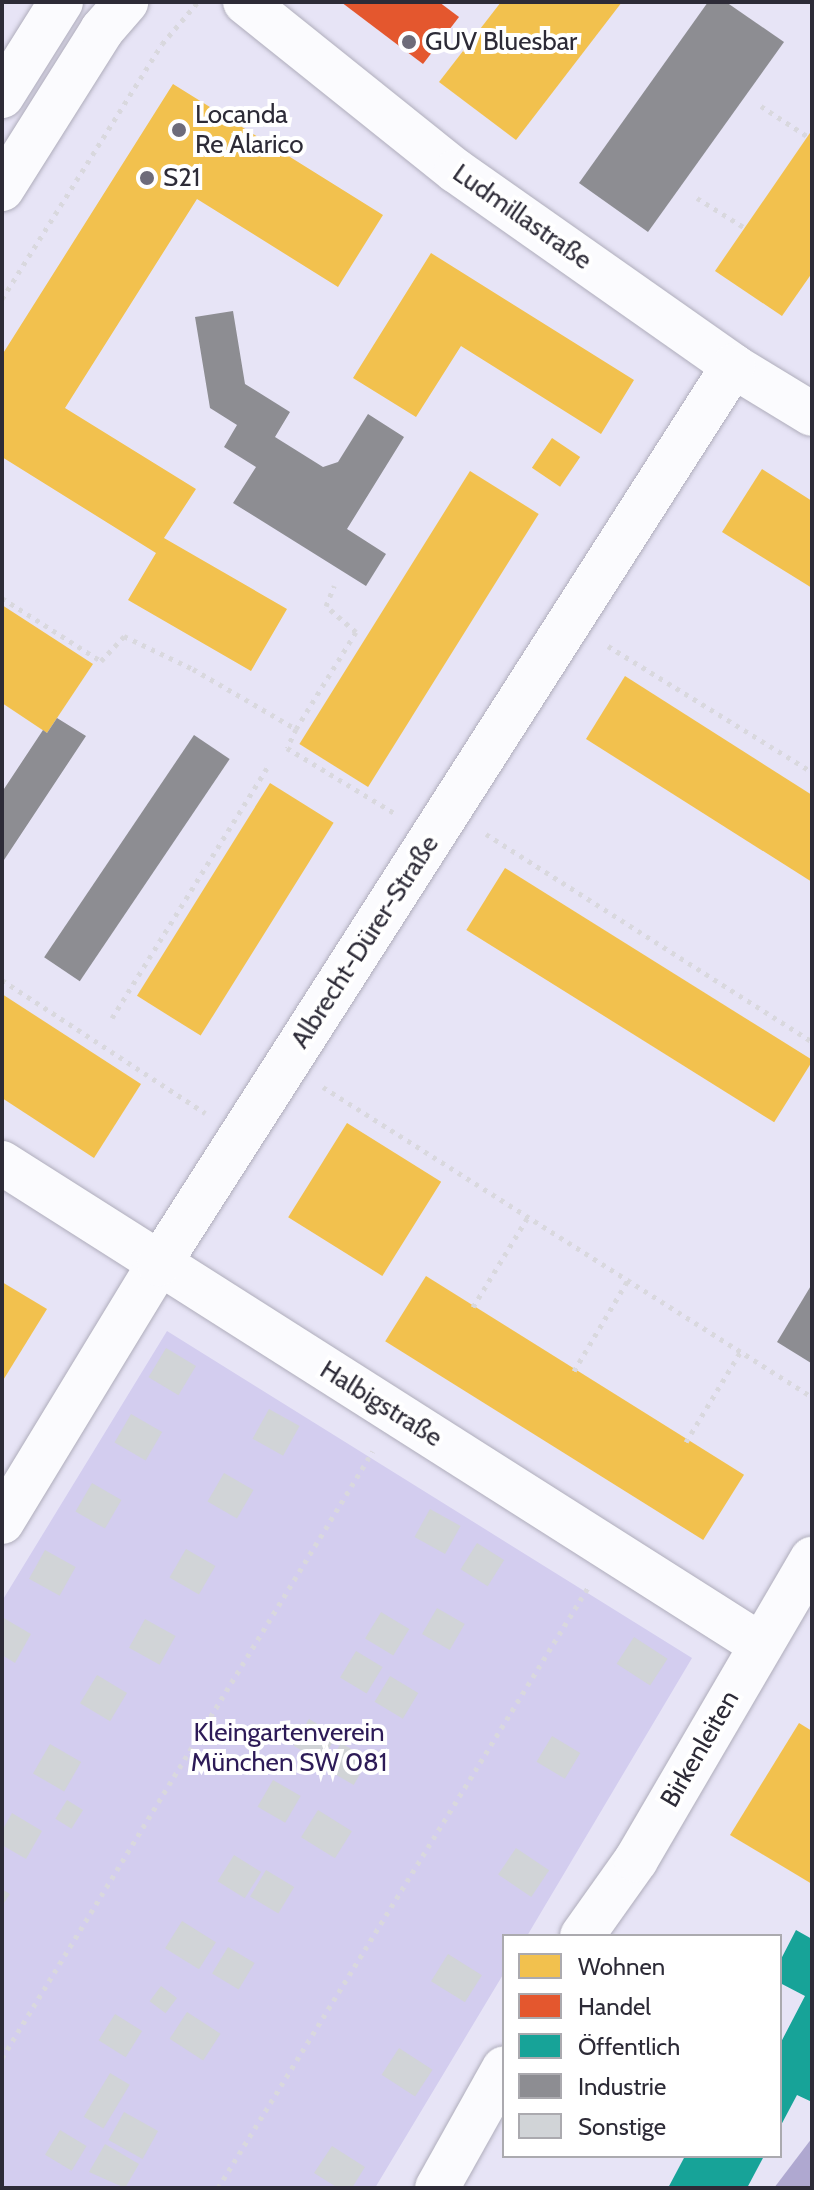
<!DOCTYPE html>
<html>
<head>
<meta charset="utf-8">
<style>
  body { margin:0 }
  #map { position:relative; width:814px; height:2190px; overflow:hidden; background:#e7e4f6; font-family:Cabin,sans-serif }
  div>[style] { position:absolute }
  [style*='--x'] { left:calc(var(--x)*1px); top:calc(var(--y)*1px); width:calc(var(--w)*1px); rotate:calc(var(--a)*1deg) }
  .green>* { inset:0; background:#d3cdef }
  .water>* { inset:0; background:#afa8d0 }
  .homes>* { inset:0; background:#f2c14e; transform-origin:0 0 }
  .shops>* { inset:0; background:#e4572e }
  .public>* { inset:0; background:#17a398 }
  .industry>* { inset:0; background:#8d8d92; transform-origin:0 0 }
  .building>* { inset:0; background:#d1d4d7; transform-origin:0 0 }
  .path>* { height:5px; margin-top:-2.5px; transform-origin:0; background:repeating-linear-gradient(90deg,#d9d8de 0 4px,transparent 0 10px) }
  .roads { filter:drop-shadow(0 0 2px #afadbb) drop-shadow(0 0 2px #afadbb) }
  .minor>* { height:44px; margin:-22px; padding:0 22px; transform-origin:22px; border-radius:22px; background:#fbfbfe }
  .dots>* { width:22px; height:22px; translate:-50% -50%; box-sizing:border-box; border:4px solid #fff; border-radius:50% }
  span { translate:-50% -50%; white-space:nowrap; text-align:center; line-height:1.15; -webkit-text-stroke:8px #fff; paint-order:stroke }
  .poi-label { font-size:26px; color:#2d2b37 }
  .left { translate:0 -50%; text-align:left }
  .street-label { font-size:26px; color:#2d2b37 }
  .park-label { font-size:26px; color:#2d1b57 }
  .frame { position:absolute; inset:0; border:4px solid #2d2b37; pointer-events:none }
  .legend { position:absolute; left:502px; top:1934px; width:280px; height:224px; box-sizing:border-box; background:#fff; border:2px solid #abaaaf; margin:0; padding:10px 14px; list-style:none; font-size:24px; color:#2d2b37 }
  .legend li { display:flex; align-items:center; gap:16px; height:40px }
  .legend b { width:40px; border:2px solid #abaaaf }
</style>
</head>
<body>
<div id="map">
  <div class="green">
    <i style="clip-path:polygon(167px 1331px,692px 1658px,527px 1936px,504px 1936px,504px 1973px,375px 2188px,2px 2188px,2px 1601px)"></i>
  </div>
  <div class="water">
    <i style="clip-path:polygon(812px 2138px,812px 2188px,774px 2188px)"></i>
  </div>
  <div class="homes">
    <i style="clip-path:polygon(501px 2px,622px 2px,516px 140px,439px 82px)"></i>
    <i style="clip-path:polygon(173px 84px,383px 215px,338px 287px,197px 199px,65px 408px,196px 489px,164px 538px,287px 609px,251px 671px,128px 600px,156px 553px,2px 457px,2px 355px)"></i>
    <i style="clip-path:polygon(812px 130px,812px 273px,782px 316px,715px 271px)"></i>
    <i style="clip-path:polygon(431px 253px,634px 380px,601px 434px,461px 346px,416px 417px,353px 378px)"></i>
    <i style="left:552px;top:438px;width:34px;height:36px;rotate:34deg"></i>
    <i style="clip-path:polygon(762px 469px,812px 501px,812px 588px,722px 532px)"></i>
    <i style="left:470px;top:471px;width:81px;height:322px;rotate:32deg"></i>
    <i style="clip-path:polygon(2px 605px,93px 664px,47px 733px,2px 703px)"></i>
    <i style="clip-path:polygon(625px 676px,812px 795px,812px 882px,586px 739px)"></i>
    <i style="left:270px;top:783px;width:75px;height:251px;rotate:32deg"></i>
    <i style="left:505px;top:868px;width:363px;height:73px;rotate:32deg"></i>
    <i style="clip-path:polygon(2px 994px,141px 1084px,94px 1158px,2px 1098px)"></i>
    <i style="left:347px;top:1123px;width:111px;height:111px;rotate:32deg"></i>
    <i style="left:426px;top:1276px;width:375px;height:77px;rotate:32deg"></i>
    <i style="clip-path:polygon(2px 1282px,47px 1309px,2px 1382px)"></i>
    <i style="clip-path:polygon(799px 1723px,812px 1731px,812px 1884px,730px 1835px)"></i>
  </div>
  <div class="shops">
    <i style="clip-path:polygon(341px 2px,439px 2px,459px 17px,423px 64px)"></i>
  </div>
  <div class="public">
    <i style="clip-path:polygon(796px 1930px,812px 1939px,812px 2102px,797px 2095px,780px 2127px,780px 2044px,805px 1996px,780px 1983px,780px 1961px)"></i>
    <i style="clip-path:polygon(685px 2156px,764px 2156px,747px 2188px,668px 2188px)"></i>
  </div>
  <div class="industry">
    <i style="clip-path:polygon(708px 2px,726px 2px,784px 42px,648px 232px,579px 183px)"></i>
    <i style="clip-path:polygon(233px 311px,245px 384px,290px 412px,275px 437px,323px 467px,338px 462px,368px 414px,404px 437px,347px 529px,386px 554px,366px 586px,233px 503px,256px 467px,224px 447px,237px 425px,210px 408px,195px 317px)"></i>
    <i style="clip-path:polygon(57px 718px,86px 736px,2px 863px,2px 792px,43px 730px,47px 733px)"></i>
    <i style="left:194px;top:735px;width:43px;height:268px;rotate:34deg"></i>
    <i style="clip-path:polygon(812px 1284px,812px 1361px,811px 1363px,777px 1342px)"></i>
  </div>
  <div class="building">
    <i style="left:166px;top:1348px;width:35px;height:34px;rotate:31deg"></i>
    <i style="left:269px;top:1409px;width:35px;height:34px;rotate:29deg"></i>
    <i style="left:131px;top:1414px;width:36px;height:33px;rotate:30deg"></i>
    <i style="left:224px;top:1473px;width:34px;height:33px;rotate:30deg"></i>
    <i style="left:92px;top:1483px;width:34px;height:33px;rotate:30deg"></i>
    <i style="left:430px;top:1509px;width:35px;height:32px;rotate:29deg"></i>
    <i style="left:477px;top:1543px;width:32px;height:31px;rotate:32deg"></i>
    <i style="left:186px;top:1549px;width:34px;height:33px;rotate:30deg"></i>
    <i style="left:45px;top:1550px;width:35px;height:33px;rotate:29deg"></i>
    <i style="left:437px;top:1608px;width:32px;height:30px;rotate:30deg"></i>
    <i style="left:381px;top:1612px;width:33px;height:31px;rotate:31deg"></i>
    <i style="clip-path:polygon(2px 1617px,31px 1634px,15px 1663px,2px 1655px)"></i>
    <i style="left:145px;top:1619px;width:35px;height:33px;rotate:29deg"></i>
    <i style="left:634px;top:1637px;width:40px;height:32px;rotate:33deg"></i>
    <i style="left:356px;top:1651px;width:31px;height:31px;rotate:31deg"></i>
    <i style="left:97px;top:1675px;width:35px;height:33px;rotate:31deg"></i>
    <i style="left:390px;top:1676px;width:33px;height:30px;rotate:31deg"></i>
    <i style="left:309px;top:1719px;width:32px;height:31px;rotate:30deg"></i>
    <i style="left:552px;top:1736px;width:33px;height:30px;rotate:31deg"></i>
    <i style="left:341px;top:1743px;width:32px;height:30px;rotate:30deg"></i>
    <i style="left:50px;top:1744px;width:36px;height:34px;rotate:30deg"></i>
    <i style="left:273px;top:1780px;width:32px;height:31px;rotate:30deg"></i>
    <i style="left:67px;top:1800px;width:19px;height:22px;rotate:32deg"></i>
    <i style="left:318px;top:1810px;width:40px;height:32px;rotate:32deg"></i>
    <i style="clip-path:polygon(12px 1813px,42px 1831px,26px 1859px,2px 1845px,2px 1831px)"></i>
    <i style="left:516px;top:1848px;width:40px;height:32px;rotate:34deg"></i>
    <i style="left:234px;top:1855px;width:32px;height:31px;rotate:32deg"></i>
    <i style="left:266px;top:1870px;width:33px;height:31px;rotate:31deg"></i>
    <i style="clip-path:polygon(2px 1889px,10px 1894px,2px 1906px)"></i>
    <i style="left:182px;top:1921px;width:40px;height:32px;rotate:32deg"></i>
    <i style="left:228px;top:1947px;width:31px;height:31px;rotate:31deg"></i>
    <i style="left:448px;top:1954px;width:40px;height:32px;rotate:32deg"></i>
    <i style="left:161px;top:1986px;width:20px;height:19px;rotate:37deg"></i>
    <i style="left:187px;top:2012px;width:40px;height:32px;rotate:33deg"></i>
    <i style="left:115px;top:2014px;width:32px;height:31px;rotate:32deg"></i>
    <i style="left:399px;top:2048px;width:40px;height:32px;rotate:33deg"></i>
    <i style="left:110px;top:2073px;width:23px;height:51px;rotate:31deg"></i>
    <i style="left:124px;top:2112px;width:39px;height:32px;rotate:29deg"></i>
    <i style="left:60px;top:2130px;width:31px;height:29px;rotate:31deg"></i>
    <i style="clip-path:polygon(105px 2144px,139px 2164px,125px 2188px,89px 2172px)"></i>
    <i style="clip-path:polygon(332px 2146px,365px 2167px,352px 2188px,338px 2188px,314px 2173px)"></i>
  </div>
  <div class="path">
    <i style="--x:761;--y:106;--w:55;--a:33.1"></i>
    <i style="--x:697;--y:198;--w:57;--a:32"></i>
    <i style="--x:2;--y:299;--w:301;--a:-57.9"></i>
    <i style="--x:162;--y:44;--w:55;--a:-49.4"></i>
    <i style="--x:2;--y:598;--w:117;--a:32.5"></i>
    <i style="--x:101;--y:661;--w:34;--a:-47"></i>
    <i style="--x:124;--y:636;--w:76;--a:25.6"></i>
    <i style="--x:193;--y:669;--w:119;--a:30.2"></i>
    <i style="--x:296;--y:729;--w:21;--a:115"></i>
    <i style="--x:287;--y:748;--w:127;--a:31.2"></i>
    <i style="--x:608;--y:646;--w:240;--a:31.7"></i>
    <i style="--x:296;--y:729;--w:114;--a:-58.3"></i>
    <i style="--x:356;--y:632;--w:40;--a:-139"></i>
    <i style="--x:326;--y:606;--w:22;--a:-68"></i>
    <i style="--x:486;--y:834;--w:387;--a:32.5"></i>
    <i style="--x:2;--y:980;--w:243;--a:33.2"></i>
    <i style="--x:112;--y:1018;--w:296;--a:-58.2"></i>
    <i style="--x:323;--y:1087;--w:579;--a:32.37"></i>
    <i style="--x:473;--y:1307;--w:105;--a:-58.6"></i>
    <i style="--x:574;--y:1371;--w:106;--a:-59.3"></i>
    <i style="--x:686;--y:1442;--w:106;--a:-58.9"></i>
    <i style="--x:2;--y:2058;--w:711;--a:-58.57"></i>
    <i style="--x:218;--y:2188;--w:707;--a:-58.36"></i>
  </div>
  <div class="roads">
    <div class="minor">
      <i style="--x:245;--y:2;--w:270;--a:38.7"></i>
      <i style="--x:456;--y:171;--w:339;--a:35.1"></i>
      <i style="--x:733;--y:366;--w:92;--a:31.3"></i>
      <i style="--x:2;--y:96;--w:111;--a:-57.9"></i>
      <i style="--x:2;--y:189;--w:188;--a:-57.8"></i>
      <i style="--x:102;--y:30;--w:37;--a:-49"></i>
      <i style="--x:2;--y:1163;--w:899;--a:32.42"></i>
      <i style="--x:2;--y:1522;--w:302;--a:-58.7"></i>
      <i style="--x:159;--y:1264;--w:1066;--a:-57.41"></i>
      <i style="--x:582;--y:1936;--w:93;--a:-54.6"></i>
      <i style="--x:636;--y:1860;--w:349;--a:-59.7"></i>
      <i style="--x:437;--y:2188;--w:137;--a:-60.8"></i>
    </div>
  </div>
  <div class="dots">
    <i style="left:409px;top:42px;background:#6e6c7a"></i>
    <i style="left:179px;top:130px;background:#6e6c7a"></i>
    <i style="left:147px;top:178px;background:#6e6c7a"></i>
  </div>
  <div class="poi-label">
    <span class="left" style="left:425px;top:42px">GUV Bluesbar</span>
    <span class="left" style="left:195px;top:130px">Locanda<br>Re Alarico</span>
    <span class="left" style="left:163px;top:178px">S21</span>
  </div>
  <div class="street-label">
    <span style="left:522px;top:217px;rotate:35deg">Ludmillastraße</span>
    <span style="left:365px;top:942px;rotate:-57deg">Albrecht-Dürer-Straße</span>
    <span style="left:381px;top:1404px;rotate:32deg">Halbigstraße</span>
    <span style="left:700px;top:1749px;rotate:-60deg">Birkenleiten</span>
  </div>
  <div class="park-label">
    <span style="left:289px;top:1748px">Kleingartenverein<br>München SW 081</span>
  </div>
  <div class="frame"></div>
  <ul class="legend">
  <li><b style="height:22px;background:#f2c14e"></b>Wohnen</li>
  <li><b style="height:22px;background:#e4572e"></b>Handel</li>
  <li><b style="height:22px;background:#17a398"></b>Öffentlich</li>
  <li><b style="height:22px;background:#8d8d92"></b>Industrie</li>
  <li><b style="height:22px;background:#d1d4d7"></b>Sonstige</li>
  </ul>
</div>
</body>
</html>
